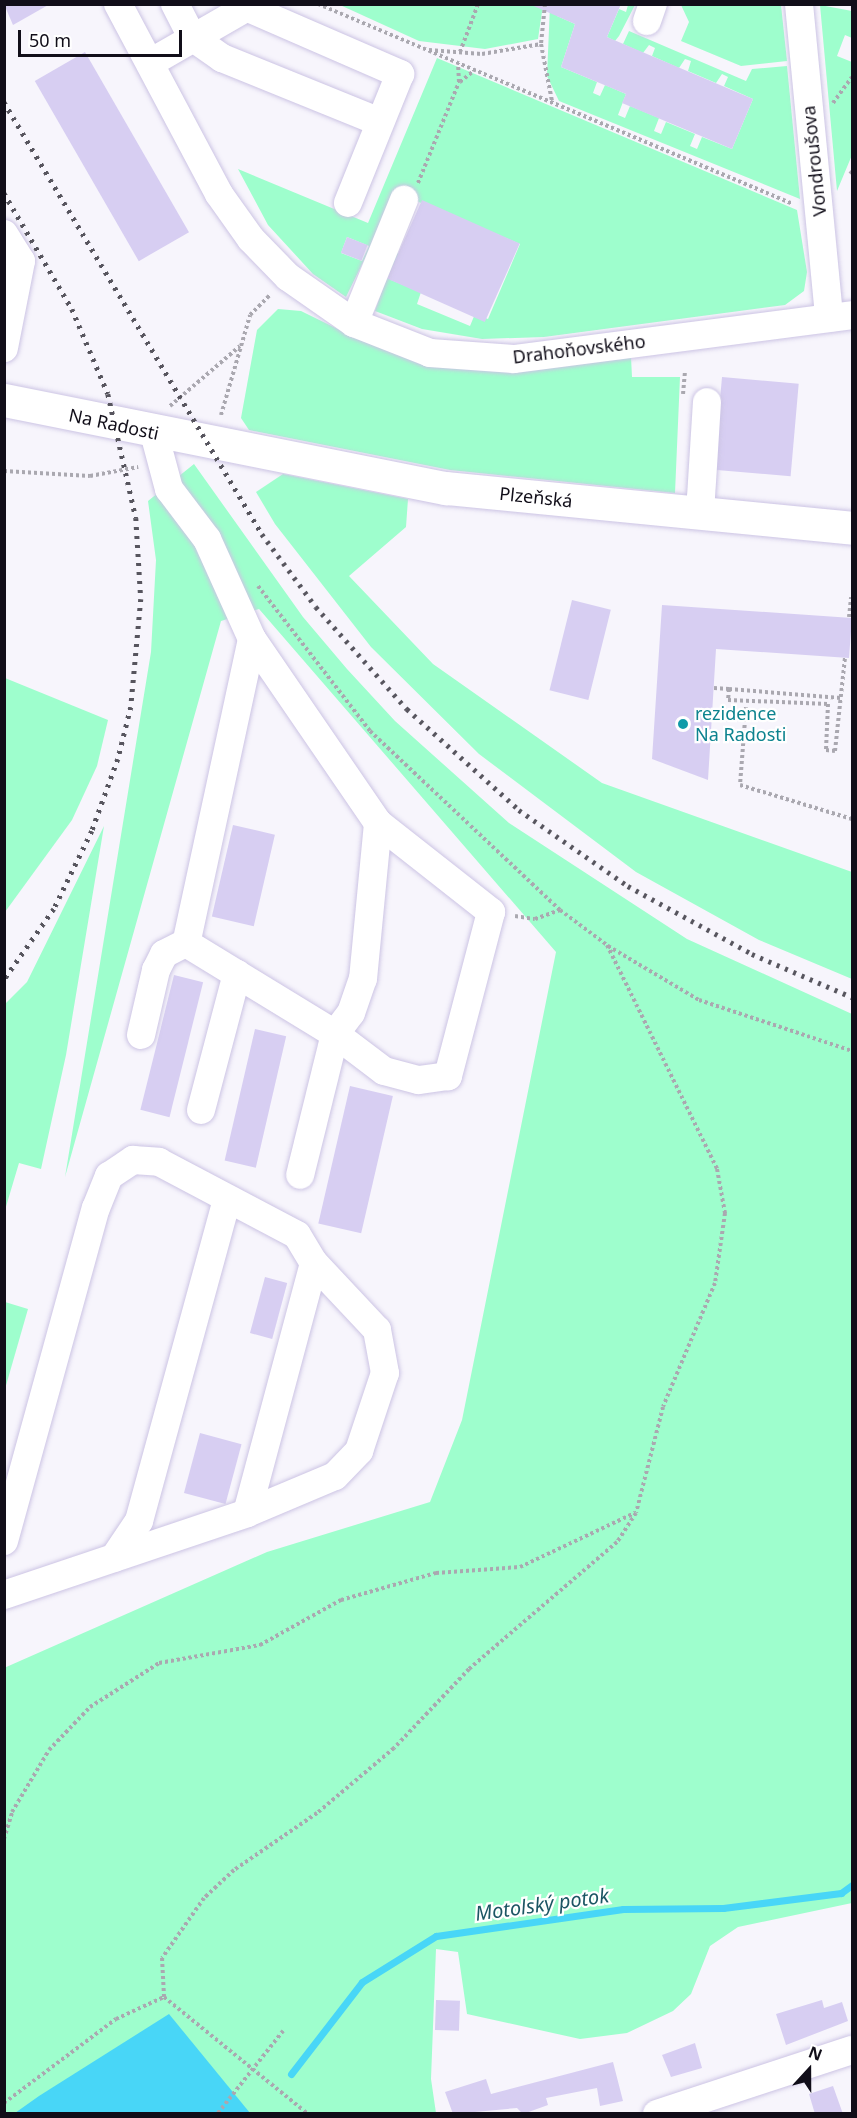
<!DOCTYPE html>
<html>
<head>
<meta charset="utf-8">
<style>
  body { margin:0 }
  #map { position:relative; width:857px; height:2118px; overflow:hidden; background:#f7f5fc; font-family:"Noto Sans",sans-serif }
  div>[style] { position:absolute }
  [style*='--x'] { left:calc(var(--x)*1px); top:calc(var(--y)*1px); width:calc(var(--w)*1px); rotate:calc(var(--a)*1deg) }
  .green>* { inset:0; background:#9efecd }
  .water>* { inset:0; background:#48d6f7 }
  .stream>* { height:7px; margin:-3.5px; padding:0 3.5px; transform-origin:3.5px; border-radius:3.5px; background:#48d6f7 }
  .building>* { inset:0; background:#d7cef2; transform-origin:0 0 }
  .path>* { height:4px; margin-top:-2px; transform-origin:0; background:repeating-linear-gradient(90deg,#aaa8b0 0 3px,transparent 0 6px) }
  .roads { filter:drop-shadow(0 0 2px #ccc4e4) drop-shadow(0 0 2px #ccc4e4) }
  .minor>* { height:28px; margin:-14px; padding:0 14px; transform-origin:14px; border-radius:14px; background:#fff }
  .major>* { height:33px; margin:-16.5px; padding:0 16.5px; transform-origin:16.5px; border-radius:16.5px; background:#fff }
  .rail>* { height:4.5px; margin-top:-2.25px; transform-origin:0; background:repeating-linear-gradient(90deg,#57555e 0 3px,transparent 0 9px) }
  .dots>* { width:16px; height:16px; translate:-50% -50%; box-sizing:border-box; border:3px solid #fff; border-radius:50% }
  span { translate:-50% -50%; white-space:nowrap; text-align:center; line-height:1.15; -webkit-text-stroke:4.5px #fff; paint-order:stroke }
  .street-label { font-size:18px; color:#110e19 }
  .culture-label { font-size:18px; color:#0d838f }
  .left { translate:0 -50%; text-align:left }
  .water-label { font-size:20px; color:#1c5664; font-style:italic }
  .frame { position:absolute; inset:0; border:6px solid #110e19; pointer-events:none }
  .north { position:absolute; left:779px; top:2040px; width:60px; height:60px; -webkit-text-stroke:4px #fff; paint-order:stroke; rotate:21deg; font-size:16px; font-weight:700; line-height:24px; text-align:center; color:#110e19 }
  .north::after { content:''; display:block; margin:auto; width:21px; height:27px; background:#110e19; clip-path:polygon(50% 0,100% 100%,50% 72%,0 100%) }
  .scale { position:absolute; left:18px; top:30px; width:164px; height:27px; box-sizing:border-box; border:3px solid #110e19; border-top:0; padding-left:8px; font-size:18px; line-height:21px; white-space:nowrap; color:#110e19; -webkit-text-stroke:4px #fff; paint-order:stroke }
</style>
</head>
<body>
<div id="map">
  <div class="green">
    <i style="clip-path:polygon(340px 5px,543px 5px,538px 39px,485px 49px,419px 41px)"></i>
    <i style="clip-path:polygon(550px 5px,561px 5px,557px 16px,575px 24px,561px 67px,597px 82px,593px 93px,600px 96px,605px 85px,626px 94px,618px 115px,625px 118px,630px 106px,659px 118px,654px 131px,661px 134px,666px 122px,695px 134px,690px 146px,697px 149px,702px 137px,732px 149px,753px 99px,724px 86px,728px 77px,722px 74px,716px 83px,688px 71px,691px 61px,685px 59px,679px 68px,652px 56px,655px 48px,649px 45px,643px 53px,623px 44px,629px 31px,746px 81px,752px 69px,787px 66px,800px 199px,559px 101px,547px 76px)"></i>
    <i style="clip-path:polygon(628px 5px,635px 5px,619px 36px,615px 41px,607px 37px,619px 9px,626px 12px)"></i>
    <i style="clip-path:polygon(681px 5px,781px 5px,787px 61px,741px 66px,681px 41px,689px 22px)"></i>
    <i style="clip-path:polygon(820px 5px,852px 11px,852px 38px,845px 35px,837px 56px,852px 62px,852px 155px,837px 191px)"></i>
    <i style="clip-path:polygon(evenodd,437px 58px,797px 210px,807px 272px,804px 291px,785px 305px,544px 337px,482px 339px,422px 329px,375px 311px,395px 253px,402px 254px,391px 280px,421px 292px,417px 304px,470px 326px,475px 314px,488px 319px,520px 244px,397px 193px,346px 297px,313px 274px,268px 225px,238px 169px,368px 223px,437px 58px,347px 237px,369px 246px,362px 261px,341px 253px,347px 237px)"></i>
    <i style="clip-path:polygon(278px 309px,301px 311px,356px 338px,631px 357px,632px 377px,680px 377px,675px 493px,450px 470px,249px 430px,241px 418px,257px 330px)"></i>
    <i style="clip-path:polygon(194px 464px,303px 617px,347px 669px,395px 721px,509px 823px,687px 939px,852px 1014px,852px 1903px,738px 1927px,710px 1946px,691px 1994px,673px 2011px,627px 2033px,580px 2039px,467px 2014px,458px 1952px,436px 1949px,431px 2079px,436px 2113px,5px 2113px,4px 1668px,267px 1552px,430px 1502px,462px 1420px,556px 952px,259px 609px,221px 621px,65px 1177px,151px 652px,156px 560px,148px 501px)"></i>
    <i style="clip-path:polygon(283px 474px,408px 499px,406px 527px,349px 576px,433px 664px,602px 783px,852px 872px,852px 979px,759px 940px,636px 872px,479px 754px,371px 647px,275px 524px,256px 492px)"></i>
    <i style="clip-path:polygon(5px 678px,108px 720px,97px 766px,72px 820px,5px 912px)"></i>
    <i style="clip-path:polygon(104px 826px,66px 1055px,41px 1169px,19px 1163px,5px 1210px,5px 1004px,27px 982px)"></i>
    <i style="clip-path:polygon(5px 1302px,28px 1309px,5px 1389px,4px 1302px)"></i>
  </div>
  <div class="water">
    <i style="clip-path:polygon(169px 2014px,250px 2113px,15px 2113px,39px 2096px)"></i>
  </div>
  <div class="stream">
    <i style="--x:291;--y:2074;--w:116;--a:-52.3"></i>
    <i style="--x:362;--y:1982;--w:87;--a:-31.9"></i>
    <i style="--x:436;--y:1936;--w:189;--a:-8.2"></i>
    <i style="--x:623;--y:1909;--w:100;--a:-0.6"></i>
    <i style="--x:723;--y:1908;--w:119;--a:-7.2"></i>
    <i style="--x:841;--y:1893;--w:14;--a:-36"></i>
  </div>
  <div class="building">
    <i style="clip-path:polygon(4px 4px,50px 4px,13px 25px)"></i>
    <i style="clip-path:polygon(529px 4px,621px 4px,607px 37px,753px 99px,732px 149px,622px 103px,626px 94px,561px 67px,575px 24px)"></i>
    <i style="left:85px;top:52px;width:208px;height:58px;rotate:60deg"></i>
    <i style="left:422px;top:200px;width:107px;height:86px;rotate:24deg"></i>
    <i style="left:347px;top:237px;width:22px;height:17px;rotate:21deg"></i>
    <i style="left:722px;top:377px;width:77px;height:93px;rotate:5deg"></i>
    <i style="left:572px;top:600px;width:40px;height:93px;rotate:14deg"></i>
    <i style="clip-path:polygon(662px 605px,852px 618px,849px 658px,716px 649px,708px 780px,652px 759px)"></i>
    <i style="left:233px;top:825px;width:43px;height:94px;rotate:13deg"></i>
    <i style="left:174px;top:975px;width:30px;height:139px;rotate:14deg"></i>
    <i style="left:255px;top:1029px;width:32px;height:135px;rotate:13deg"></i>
    <i style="left:350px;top:1086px;width:44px;height:141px;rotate:13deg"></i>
    <i style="left:265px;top:1277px;width:23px;height:58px;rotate:15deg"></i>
    <i style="left:200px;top:1433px;width:43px;height:62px;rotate:15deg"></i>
    <i style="left:436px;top:2000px;width:24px;height:30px;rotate:2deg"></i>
    <i style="clip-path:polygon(822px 2000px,824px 2008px,842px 2002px,848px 2021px,786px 2045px,776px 2014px)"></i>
    <i style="clip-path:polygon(695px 2043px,702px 2068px,671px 2077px,662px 2055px)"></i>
    <i style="clip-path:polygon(613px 2062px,623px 2101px,600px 2106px,597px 2088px,546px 2098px,548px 2105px,523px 2114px,517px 2108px,453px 2114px,445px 2092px,486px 2079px,491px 2094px)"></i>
    <i style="clip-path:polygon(833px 2086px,843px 2114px,815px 2114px,809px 2094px)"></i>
  </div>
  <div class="path">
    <i style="--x:318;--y:4;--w:515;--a:22.83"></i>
    <i style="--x:545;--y:4;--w:40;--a:95.7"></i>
    <i style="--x:541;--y:44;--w:58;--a:79.1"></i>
    <i style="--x:429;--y:50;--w:53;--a:4.3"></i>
    <i style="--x:482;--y:54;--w:60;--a:-9.6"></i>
    <i style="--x:460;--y:52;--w:51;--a:-69.4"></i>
    <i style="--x:460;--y:82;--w:19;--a:-39"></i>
    <i style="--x:833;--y:103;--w:32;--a:-54"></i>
    <i style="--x:850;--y:171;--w:3;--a:45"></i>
    <i style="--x:418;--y:183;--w:109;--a:-67.9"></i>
    <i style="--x:459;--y:82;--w:19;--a:-93"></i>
    <i style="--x:683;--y:394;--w:24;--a:-85"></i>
    <i style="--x:170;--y:406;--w:92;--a:-40.6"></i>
    <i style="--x:221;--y:415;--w:104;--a:-73.8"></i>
    <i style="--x:250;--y:315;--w:28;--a:-45"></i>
    <i style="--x:4;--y:471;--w:86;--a:3.3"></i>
    <i style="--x:90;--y:476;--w:49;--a:-10.6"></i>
    <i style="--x:258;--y:586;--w:183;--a:52.3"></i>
    <i style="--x:370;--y:731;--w:261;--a:43.3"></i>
    <i style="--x:560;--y:910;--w:59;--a:36.7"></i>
    <i style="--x:607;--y:945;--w:250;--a:63.8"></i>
    <i style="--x:717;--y:1169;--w:45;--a:79.7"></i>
    <i style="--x:725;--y:1213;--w:71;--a:98.1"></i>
    <i style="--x:715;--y:1283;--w:134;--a:112.8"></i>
    <i style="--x:663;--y:1407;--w:109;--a:104.3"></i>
    <i style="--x:636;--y:1513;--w:35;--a:123"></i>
    <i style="--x:617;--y:1542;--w:195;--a:139.4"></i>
    <i style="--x:469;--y:1669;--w:109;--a:133.5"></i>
    <i style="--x:394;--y:1748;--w:101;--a:139.8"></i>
    <i style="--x:317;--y:1813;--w:101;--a:145.5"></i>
    <i style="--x:234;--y:1870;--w:41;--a:137"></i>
    <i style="--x:204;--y:1898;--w:73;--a:125"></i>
    <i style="--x:162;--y:1958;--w:39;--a:87"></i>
    <i style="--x:164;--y:1997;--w:186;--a:39.1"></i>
    <i style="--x:849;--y:617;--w:20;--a:-84"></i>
    <i style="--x:714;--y:688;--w:15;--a:4"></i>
    <i style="--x:729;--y:689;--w:11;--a:95"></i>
    <i style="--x:728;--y:700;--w:100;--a:2.3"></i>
    <i style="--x:828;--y:704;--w:46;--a:92.5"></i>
    <i style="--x:826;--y:750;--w:9;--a:6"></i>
    <i style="--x:835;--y:751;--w:94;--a:-83.9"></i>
    <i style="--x:729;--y:689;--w:112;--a:4.6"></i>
    <i style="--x:746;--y:707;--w:78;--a:94.4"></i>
    <i style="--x:740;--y:785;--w:117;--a:16.9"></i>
    <i style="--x:515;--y:916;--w:20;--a:9"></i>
    <i style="--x:535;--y:919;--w:27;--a:-20"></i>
    <i style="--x:608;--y:946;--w:106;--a:30.7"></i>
    <i style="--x:699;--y:1000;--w:161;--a:18.4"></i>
    <i style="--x:4;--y:1839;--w:28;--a:-73"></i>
    <i style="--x:12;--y:1812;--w:72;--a:-59.2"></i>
    <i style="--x:49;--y:1750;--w:59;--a:-46.4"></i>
    <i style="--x:90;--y:1707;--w:82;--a:-32.5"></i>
    <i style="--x:159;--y:1663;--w:103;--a:-10.1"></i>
    <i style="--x:260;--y:1645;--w:93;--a:-29.1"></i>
    <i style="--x:341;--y:1600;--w:99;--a:-15.9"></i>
    <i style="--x:436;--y:1573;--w:84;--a:-4.1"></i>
    <i style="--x:520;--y:1567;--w:127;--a:-25.2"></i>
    <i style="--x:4;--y:2103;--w:140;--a:-36.9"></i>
    <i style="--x:116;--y:2019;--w:53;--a:-24.6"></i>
    <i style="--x:218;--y:2113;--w:105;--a:-51.6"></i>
  </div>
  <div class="roads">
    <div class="minor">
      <i style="--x:118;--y:4;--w:215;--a:62"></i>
      <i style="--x:219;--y:194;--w:55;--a:54.6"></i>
      <i style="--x:251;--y:239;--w:53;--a:45.8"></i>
      <i style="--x:288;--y:277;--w:80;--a:34.9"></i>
      <i style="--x:354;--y:323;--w:82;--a:21.5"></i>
      <i style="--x:430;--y:353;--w:84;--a:4.1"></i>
      <i style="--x:514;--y:359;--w:341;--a:-7.4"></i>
      <i style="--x:175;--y:4;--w:37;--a:63"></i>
      <i style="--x:192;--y:37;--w:37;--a:35"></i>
      <i style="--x:222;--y:58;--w:167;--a:22.1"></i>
      <i style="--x:239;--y:4;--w:176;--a:23.5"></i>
      <i style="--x:400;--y:74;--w:139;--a:112"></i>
      <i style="--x:799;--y:4;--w:315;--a:84.5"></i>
      <i style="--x:647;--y:21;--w:18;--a:-71"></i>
      <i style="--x:150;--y:63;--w:106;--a:-29.9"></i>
      <i style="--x:4;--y:234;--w:32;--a:58"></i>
      <i style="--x:21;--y:261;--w:89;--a:101.1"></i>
      <i style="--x:354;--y:323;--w:133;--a:-67.9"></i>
      <i style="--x:154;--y:433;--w:58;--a:75"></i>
      <i style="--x:169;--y:489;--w:63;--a:52.8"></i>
      <i style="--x:207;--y:539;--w:110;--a:65.8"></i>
      <i style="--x:252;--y:639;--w:223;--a:55.6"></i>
      <i style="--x:378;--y:823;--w:144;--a:38.2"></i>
      <i style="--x:491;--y:912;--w:170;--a:104.7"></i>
      <i style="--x:448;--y:1076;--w:30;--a:172"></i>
      <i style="--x:418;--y:1080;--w:35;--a:-165"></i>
      <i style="--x:384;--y:1071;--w:61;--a:-142.9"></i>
      <i style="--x:335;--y:1034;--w:26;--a:-53"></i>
      <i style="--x:351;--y:1013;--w:36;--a:-71"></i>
      <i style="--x:363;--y:979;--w:157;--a:-84.5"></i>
      <i style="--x:700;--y:513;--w:111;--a:-86.4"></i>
      <i style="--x:252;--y:639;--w:311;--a:102.2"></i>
      <i style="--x:186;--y:943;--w:175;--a:31.4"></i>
      <i style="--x:335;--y:1034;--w:145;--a:103.9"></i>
      <i style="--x:141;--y:1035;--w:67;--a:-77"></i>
      <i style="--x:156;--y:970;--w:18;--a:-63"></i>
      <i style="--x:164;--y:954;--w:25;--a:-27"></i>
      <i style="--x:201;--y:1110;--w:141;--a:-75.2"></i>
      <i style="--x:4;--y:1541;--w:345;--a:-74.6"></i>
      <i style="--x:96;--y:1208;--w:35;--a:-68"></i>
      <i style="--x:109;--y:1176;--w:29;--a:-34"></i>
      <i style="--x:133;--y:1160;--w:26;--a:4"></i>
      <i style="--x:159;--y:1162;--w:156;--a:27.9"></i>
      <i style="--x:297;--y:1235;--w:33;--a:59"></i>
      <i style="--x:314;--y:1263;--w:259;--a:105"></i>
      <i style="--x:114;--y:1558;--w:45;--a:-56"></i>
      <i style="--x:139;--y:1521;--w:334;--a:-74.7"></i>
      <i style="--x:4;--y:1595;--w:256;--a:-18.6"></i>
      <i style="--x:247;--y:1513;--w:95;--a:-22.8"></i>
      <i style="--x:335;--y:1476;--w:35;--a:-46"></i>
      <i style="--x:359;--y:1451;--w:82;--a:-71.6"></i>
      <i style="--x:385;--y:1373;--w:44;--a:-100.5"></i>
      <i style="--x:377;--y:1330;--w:92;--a:-133.2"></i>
      <i style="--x:657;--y:2114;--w:205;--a:-18.2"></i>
    </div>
    <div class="major">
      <i style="--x:4;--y:400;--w:451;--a:11.3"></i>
      <i style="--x:446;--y:488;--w:408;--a:5.6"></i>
    </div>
  </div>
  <div class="rail">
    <i style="--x:4;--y:102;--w:503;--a:59.15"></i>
    <i style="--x:262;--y:534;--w:91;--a:53.5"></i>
    <i style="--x:316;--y:607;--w:137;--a:48.3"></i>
    <i style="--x:407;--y:709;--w:151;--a:42"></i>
    <i style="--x:519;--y:810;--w:133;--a:34.9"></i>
    <i style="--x:628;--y:886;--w:141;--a:28.7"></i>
    <i style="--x:752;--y:954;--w:109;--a:23.3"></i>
    <i style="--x:4;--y:193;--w:134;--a:59.6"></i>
    <i style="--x:72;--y:309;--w:92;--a:67"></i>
    <i style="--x:108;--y:394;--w:127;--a:77.3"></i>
    <i style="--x:136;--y:518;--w:81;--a:86.5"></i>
    <i style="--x:141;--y:599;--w:108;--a:95.3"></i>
    <i style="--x:131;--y:707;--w:54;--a:104"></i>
    <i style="--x:118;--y:759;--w:77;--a:109.9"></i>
    <i style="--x:92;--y:831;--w:87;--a:116"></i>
    <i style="--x:54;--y:909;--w:87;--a:125.2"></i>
  </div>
  <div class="dots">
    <i style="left:683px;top:724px;background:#0f9aa8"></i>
  </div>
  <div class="street-label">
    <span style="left:814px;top:161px;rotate:-96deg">Vondroušova</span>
    <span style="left:579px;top:349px;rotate:-7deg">Drahoňovského</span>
    <span style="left:114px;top:424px;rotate:12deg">Na Radosti</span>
    <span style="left:536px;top:497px;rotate:6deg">Plzeňská</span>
  </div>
  <div class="culture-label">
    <span class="left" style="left:695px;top:724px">rezidence<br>Na Radosti</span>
  </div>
  <div class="water-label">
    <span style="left:542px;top:1904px;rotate:-8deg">Motolský potok</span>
  </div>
  <div class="frame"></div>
  <div class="north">N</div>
  <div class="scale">50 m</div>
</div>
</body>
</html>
